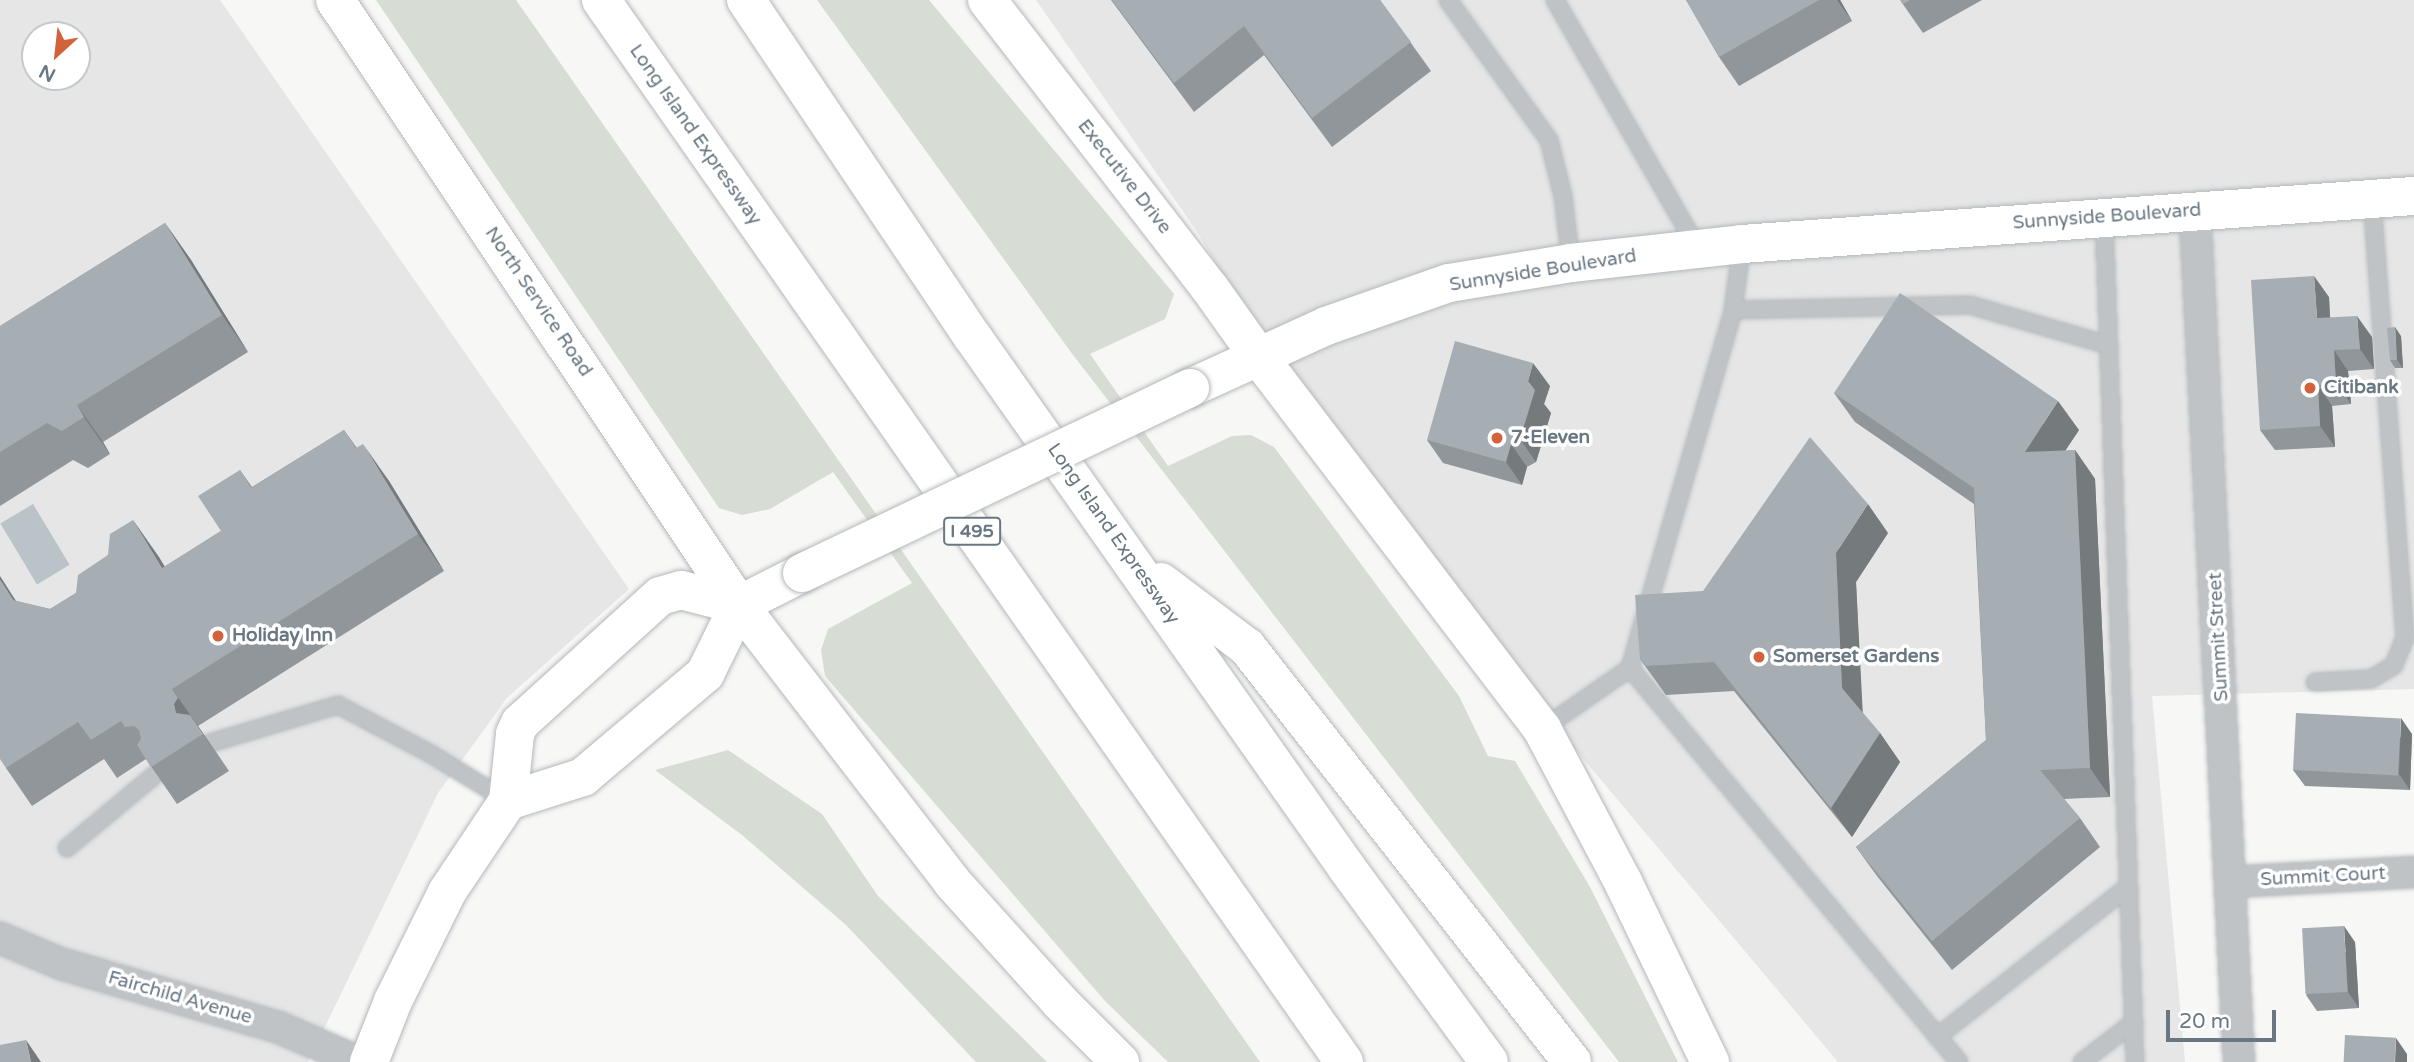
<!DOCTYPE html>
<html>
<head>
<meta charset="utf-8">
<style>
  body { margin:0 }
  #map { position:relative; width:2414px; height:1062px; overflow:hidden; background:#f7f7f5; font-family:"Varela Round",sans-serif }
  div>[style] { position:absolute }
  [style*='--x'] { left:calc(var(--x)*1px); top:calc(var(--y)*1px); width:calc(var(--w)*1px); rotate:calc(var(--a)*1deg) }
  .built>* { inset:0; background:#e5e6e5 }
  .green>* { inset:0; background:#d7dcd4 }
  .water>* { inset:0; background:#bac3c8; transform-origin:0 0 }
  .roads { filter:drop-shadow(0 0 2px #b4b8bc) drop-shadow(0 0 2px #b4b8bc) }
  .service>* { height:16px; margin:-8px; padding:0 8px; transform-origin:8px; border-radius:8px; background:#bfc3c6 }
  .minor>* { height:30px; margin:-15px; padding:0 15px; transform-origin:15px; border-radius:15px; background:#bfc3c6 }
  .secondary>* { height:38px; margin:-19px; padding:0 19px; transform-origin:19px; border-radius:19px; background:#fff }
  .motorway>* { height:38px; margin:-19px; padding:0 19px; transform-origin:19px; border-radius:19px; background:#fff }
  .bridges { filter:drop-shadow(0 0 2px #b4b8bc) drop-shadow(0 0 2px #b4b8bc) }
  .secondary-bridge>* { height:38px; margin:-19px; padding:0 19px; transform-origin:19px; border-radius:19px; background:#fff }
  .wall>* { inset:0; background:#90969a }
  .shaded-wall>* { inset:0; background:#757a7d }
  .building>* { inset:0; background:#a7aeb3; transform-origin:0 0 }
  .dots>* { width:19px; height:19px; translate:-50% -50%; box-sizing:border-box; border:4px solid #fff; border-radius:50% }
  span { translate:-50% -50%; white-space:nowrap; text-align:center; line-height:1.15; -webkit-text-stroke:7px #fff; paint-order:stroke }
  .shield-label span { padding:2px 5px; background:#fff; border:2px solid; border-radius:5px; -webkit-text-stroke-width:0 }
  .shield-label { font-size:18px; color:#697783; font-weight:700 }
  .street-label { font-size:19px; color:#697783 }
  .poi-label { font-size:19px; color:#697783; font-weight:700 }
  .left { translate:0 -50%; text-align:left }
  .north { position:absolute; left:21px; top:21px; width:70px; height:70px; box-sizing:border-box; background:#fff; border:2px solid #c3c9cd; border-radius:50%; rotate:207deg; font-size:19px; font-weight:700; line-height:28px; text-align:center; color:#697783 }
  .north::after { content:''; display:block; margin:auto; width:24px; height:32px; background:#d1623a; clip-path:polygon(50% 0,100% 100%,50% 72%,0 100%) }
  .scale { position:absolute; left:2166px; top:1010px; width:110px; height:32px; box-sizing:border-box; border:4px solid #697783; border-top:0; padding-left:9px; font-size:21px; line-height:24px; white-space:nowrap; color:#697783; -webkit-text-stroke:5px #fff; paint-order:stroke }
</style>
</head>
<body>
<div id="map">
  <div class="built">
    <i style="clip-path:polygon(evenodd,0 0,220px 0,629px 589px,507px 698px,438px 793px,308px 1062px,0 1062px,0 0,35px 35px,77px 35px,77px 77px,35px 77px,35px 35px)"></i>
    <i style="clip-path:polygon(1036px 0,2414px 0,2414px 689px,2152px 696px,2185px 1062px,1838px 1062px,1559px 730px,1262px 342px,1196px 230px)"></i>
  </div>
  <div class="green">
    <i style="clip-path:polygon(376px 0,516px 0,1260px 1062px,1168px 1062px,1105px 1001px,825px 676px,821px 650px,828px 629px,912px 583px,833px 472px,770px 509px,742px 515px,719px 508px)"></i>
    <i style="clip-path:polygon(817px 0,929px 0,1174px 294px,1165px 319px,1090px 354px,1168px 466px,1232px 436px,1251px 435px,1274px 447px,1459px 696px,1488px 756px,1515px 761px,1590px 887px,1678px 1062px,1619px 1062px,1070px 351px)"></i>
    <i style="clip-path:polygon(728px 750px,822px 814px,878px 896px,1047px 1062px,976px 1062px,846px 925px,742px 835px,655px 770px)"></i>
  </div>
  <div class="water">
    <i style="left:33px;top:504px;width:71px;height:38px;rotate:59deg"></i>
  </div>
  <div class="roads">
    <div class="service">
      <i style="--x:1448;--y:0;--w:173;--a:54.2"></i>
      <i style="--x:1549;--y:140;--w:58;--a:76"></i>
      <i style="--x:1563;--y:196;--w:67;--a:83.2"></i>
      <i style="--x:1555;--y:0;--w:285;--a:60.1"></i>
      <i style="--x:2104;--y:218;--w:845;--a:87.9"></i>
      <i style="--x:1733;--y:310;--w:237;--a:-1.2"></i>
      <i style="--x:1970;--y:305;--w:144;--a:16.2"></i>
      <i style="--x:1630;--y:668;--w:513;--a:50.14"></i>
      <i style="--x:2315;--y:682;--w:56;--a:-3.1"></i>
      <i style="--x:2371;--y:679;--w:27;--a:-31"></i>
      <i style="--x:2394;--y:665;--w:29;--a:-68"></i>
      <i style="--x:2405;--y:638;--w:440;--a:-94.3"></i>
      <i style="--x:1542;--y:729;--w:107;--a:-34.7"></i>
      <i style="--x:1630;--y:668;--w:373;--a:-73.9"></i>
      <i style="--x:1733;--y:310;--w:67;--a:-82.2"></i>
      <i style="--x:210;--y:743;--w:134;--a:-16.5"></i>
      <i style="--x:338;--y:705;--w:105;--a:27.8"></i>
      <i style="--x:431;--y:754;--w:88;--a:31.5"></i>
      <i style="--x:67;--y:848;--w:117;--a:-39.8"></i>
      <i style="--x:1937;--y:1037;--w:244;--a:-38.2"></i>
      <i style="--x:2082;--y:1062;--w:66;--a:-37.6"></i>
    </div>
    <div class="minor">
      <i style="--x:2195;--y:211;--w:852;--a:87.04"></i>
      <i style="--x:2231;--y:882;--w:183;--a:-3.1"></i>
      <i style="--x:0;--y:938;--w:67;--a:22.8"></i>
      <i style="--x:62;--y:964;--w:225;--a:16.3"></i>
      <i style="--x:278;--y:1027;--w:88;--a:23.4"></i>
    </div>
    <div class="secondary">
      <i style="--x:335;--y:0;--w:727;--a:56.27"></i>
      <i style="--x:987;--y:0;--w:363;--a:52.3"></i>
      <i style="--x:1209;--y:287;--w:85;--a:54.6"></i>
      <i style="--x:1190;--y:388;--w:149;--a:-24.5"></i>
      <i style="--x:1326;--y:326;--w:130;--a:-19.3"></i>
      <i style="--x:1449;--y:283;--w:124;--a:-9.3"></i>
      <i style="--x:1571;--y:263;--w:172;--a:-6.3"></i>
      <i style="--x:1742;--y:244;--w:674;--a:-4.09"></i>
      <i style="--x:508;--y:801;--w:79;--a:-17.7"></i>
      <i style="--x:583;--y:777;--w:160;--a:-40.2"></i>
      <i style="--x:705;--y:674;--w:77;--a:-63.8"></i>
      <i style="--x:739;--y:605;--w:71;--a:-26.9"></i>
      <i style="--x:369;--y:1062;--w:66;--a:-68.5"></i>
      <i style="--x:393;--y:1001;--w:122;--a:-63.6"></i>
      <i style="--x:447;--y:892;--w:110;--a:-56.2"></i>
      <i style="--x:508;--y:801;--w:67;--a:-84"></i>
      <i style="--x:515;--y:734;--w:12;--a:-66"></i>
      <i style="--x:520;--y:723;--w:189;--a:-42.2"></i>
      <i style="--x:660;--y:596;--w:22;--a:-16"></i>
      <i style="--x:681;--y:590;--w:60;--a:14.5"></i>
    </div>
    <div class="motorway">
      <i style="--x:601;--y:0;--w:1296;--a:55.02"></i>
      <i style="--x:746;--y:0;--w:405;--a:56.1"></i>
      <i style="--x:972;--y:336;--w:651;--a:54.82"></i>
      <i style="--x:1347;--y:868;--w:240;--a:53.8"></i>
      <i style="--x:1258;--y:356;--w:469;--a:52.7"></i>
      <i style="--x:1542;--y:729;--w:173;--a:62.1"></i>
      <i style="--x:1623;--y:882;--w:200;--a:64.2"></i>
      <i style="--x:1161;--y:582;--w:108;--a:37.1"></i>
      <i style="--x:1247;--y:647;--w:527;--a:51.93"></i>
      <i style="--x:739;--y:605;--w:349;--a:52.4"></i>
      <i style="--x:952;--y:882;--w:161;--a:48"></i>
      <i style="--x:1060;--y:1002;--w:85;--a:45"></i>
    </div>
  </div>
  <div class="bridges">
    <div class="secondary-bridge">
      <i style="--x:802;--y:573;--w:430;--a:-25.5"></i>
    </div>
  </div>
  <div class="wall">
    <i style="clip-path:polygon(1111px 0,1380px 0,1431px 71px,1332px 147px,1264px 55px,1194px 112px)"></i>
    <i style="clip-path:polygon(1686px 0,1840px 0,1852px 21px,1739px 86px,1719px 57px)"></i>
    <i style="clip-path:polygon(1900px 0,1982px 0,1923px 33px)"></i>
    <i style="clip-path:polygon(165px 223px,191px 260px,248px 352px,103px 442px,110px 454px,88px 468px,73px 460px,0 506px,0 326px)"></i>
    <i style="clip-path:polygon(2329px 297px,2330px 317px,2372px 337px,2374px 369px,2348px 371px,2351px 404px,2332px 406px,2335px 447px,2275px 450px,2260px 430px)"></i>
    <i style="clip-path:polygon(2401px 336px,2403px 368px,2395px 368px,2390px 360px)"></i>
    <i style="clip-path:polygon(1550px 386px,1544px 404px,1551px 413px,1536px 462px,1527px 467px,1522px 485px,1443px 463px,1427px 440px)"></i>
    <i style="clip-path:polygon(1834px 393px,2079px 430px,2065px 451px,2075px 450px,2095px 479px,2110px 797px,2064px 799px,2080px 818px,2100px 847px,1952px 970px,1877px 876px,1856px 847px,1986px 740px,1974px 504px,1855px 422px)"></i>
    <i style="clip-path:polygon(344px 430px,357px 448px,389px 481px,444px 571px,198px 726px,229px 771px,177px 804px,146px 759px,117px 778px,104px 759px,32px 806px,6px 768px,16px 601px,50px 609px,76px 593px,108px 555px,133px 520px,164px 567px,221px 531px,240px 470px,252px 487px)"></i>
    <i style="clip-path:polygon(1888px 533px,1856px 582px,1862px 712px,1880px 733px,1900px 762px,1852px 837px,1734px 691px,1666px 695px,1640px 659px,1703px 591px)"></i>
    <i style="clip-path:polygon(2412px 734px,2410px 790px,2305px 786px,2293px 770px)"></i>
    <i style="clip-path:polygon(2355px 942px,2359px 1008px,2317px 1011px,2306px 995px)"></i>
  </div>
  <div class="shaded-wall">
    <i style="clip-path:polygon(1837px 0,1840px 0,1852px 21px)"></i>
    <i style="clip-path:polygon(165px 223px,191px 260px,248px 352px,222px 315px)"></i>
    <i style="clip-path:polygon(2314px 276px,2329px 297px,2331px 339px,2317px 318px)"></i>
    <i style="clip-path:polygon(2357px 316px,2372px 337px,2374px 369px,2360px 349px)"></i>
    <i style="clip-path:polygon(2395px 327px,2401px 336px,2403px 368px,2397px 360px)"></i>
    <i style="clip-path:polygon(2334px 350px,2348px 371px,2351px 404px,2336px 383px)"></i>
    <i style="clip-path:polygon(1533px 363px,1550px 386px,1544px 404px,1551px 413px,1536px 462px,1520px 439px,1528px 381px)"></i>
    <i style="clip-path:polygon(2318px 385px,2332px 406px,2335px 447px,2320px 426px)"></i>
    <i style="clip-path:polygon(2058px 401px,2079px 430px,2045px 481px,2025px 452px)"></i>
    <i style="clip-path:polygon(77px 405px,103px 442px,110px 454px,84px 417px)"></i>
    <i style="clip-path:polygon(363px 444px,389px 481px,444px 571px,418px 534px)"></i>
    <i style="clip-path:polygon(1511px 444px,1527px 467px,1522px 485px,1506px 462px)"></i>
    <i style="clip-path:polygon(2075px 450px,2095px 479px,2110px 797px,2090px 768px)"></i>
    <i style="clip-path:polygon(1868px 504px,1888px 533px,1856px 582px,1863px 717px,1842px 688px,1836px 553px)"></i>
    <i style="clip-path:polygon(133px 520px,159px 557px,188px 605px,162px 568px)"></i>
    <i style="clip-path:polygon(0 576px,39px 637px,13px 600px,0 580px)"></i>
    <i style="clip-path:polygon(172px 689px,198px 726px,229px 771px,203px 734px,176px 713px,174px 704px)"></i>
    <i style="clip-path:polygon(2401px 718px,2412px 734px,2410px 790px,2399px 774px)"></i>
    <i style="clip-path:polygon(1880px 733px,1900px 762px,1852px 837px,1831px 808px)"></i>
    <i style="clip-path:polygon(2344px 926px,2355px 942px,2359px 1008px,2348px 992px)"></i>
    <i style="clip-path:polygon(2396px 1038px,2407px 1054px,2407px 1062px,2395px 1062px)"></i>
    <i style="clip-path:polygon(26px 1040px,41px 1062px,31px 1062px)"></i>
  </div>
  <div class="building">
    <i style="clip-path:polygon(1112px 0,1380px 0,1411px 42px,1312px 118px,1244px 26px,1174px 83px)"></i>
    <i style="clip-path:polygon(1686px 0,1819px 0,1719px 57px)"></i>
    <i style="clip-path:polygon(1900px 0,1910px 0,1903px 4px)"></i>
    <i style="clip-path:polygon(165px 223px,222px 315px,77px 405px,84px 417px,62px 431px,47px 423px,0 452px,0 326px)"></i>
    <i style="clip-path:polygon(2314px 276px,2317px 318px,2357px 316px,2360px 349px,2334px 350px,2336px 383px,2318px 385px,2320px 426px,2260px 430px,2251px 280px)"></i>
    <i style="clip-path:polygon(1900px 293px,2058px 401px,2025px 452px,2075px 450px,2090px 768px,2040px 770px,2080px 818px,1932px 941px,1856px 847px,1986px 740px,1974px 488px,1834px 393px)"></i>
    <i style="clip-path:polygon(2395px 327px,2397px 360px,2390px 360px,2387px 328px)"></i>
    <i style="clip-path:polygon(1455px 341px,1533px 363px,1528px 381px,1535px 390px,1520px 439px,1511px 444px,1506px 462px,1427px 440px)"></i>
    <i style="clip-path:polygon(344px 430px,356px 448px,363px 444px,418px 534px,172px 689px,178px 698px,174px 704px,176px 713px,190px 715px,203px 734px,151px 767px,137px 745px,141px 739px,139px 730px,134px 726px,125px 727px,121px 721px,91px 740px,78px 722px,6px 768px,0 759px,0 580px,13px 600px,50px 609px,76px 593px,78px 575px,108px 555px,110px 534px,133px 520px,162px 568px,221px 531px,198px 496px,240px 470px,251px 488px)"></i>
    <i style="clip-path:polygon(1810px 437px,1868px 504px,1836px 553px,1842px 688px,1880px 733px,1831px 808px,1714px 662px,1646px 666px,1640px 659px,1635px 595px,1703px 591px)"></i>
    <i style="left:2296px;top:713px;width:105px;height:57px;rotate:3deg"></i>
    <i style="left:2344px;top:926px;width:66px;height:42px;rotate:87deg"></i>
    <i style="left:2345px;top:1035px;width:51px;height:27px;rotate:3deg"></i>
    <i style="clip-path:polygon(26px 1040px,31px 1062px,0 1062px,0 1045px)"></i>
  </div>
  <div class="dots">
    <i style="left:2310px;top:388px;background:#d1623a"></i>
    <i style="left:1497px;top:438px;background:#d1623a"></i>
    <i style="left:218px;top:636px;background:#d1623a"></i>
    <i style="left:1759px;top:657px;background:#d1623a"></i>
  </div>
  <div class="shield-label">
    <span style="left:972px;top:531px">I 495</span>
  </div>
  <div class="street-label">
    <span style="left:695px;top:135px;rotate:55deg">Long Island Expressway</span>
    <span style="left:1124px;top:177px;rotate:52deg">Executive Drive</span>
    <span style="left:2107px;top:217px;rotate:-4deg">Sunnyside Boulevard</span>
    <span style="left:1543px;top:271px;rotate:-9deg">Sunnyside Boulevard</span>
    <span style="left:538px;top:302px;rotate:56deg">North Service Road</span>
    <span style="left:1113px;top:534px;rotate:55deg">Long Island Expressway</span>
    <span style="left:2219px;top:637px;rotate:-93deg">Summit Street</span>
    <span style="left:2323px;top:877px;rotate:-3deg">Summit Court</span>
    <span style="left:180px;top:998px;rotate:16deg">Fairchild Avenue</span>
  </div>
  <div class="poi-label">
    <span class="left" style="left:2324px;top:388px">Citibank</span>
    <span class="left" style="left:1511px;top:438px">7-Eleven</span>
    <span class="left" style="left:232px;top:636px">Holiday Inn</span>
    <span class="left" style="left:1773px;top:657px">Somerset Gardens</span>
  </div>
  <div class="north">N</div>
  <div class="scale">20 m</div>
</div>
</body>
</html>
